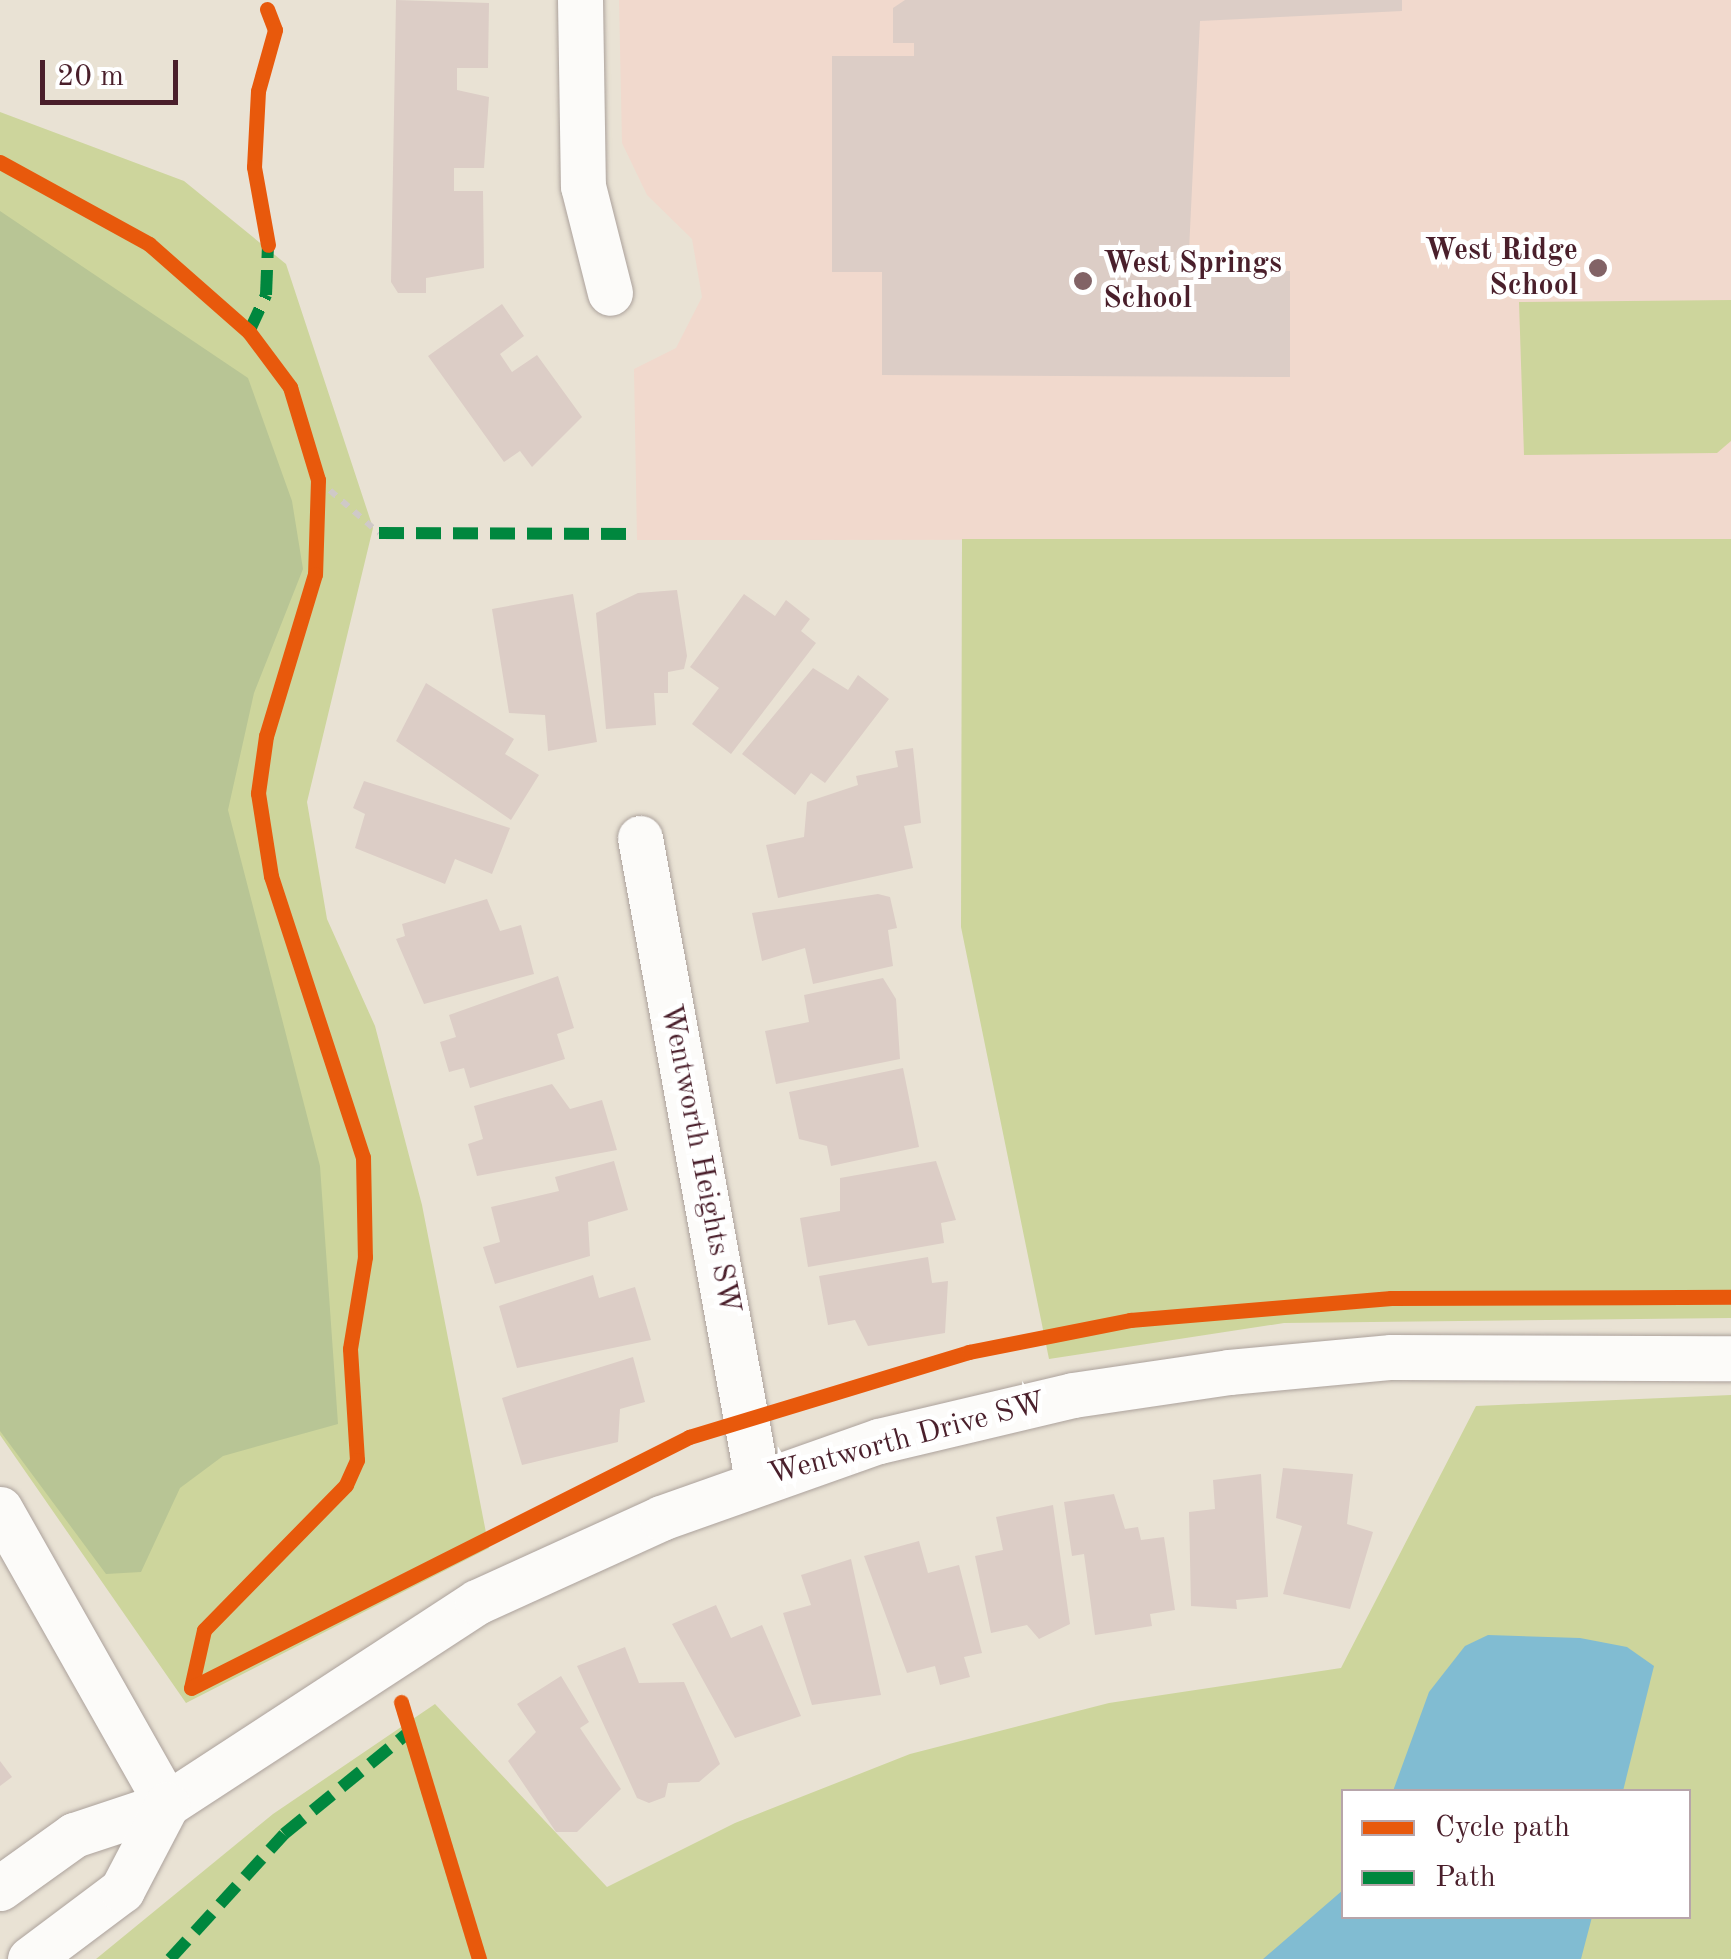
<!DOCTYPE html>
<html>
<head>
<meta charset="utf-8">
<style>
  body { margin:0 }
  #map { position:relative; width:1731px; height:1959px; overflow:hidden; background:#e9e2d4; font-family:"Old Standard TT",serif }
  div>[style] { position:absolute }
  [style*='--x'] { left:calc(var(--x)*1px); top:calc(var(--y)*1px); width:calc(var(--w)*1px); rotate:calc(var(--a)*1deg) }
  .built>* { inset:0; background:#f1d9cd }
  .green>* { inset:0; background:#cdd59c }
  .forest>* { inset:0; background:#b8c595 }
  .water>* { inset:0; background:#81bcd2 }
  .building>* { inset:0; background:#dccdc6 }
  .path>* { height:6px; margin-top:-3px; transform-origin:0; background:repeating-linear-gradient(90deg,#cfc9c7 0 8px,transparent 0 16px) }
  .roads { filter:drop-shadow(0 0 2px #aca29c) drop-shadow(0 0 2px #aca29c) }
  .street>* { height:45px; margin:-22.5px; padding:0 22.5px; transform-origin:22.5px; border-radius:22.5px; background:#fcfbf9 }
  .quiet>* { height:12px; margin-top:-6px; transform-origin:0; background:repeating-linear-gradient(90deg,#00873e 0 25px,transparent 0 37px) }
  .cycleway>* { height:15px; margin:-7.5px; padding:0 7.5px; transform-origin:7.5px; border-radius:7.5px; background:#e8590c }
  .dots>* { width:28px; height:28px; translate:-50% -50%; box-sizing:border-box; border:5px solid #fff; border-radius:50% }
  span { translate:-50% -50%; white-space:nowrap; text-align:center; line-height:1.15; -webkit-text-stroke:10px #fff; paint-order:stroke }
  .poi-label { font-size:30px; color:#4a1f2b; font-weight:700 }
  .right { translate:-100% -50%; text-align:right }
  .left { translate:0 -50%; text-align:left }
  .street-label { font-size:30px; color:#4a1f2b }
  .legend { position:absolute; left:1341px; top:1789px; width:350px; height:130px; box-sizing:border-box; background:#fff; border:2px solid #b7a5aa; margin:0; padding:12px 18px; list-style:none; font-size:30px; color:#4a1f2b }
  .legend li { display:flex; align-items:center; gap:20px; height:50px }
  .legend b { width:50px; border:2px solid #b7a5aa }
  .scale { position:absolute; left:40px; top:60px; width:138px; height:45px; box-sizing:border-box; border:5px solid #4a1f2b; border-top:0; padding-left:12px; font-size:30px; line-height:35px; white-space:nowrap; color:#4a1f2b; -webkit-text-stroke:8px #fff; paint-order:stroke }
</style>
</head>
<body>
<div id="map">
  <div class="built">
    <i style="clip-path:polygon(619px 0,1731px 0,1731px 539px,637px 540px,634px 369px,676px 348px,702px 297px,692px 239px,647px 195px,622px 143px)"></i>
  </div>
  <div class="green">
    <i style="clip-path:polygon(0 112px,184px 181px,286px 264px,373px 528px,307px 802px,327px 919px,375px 1026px,422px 1205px,489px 1548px,186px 1703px,0 1435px)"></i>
    <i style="clip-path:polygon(1731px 300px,1731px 441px,1717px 453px,1524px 455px,1519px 302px)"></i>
    <i style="clip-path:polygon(962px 539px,1731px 539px,1731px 1318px,1284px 1323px,1049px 1359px,961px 927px)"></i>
    <i style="clip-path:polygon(evenodd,1731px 1395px,1731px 1959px,96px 1959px,273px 1814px,435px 1704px,607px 1887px,735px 1823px,910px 1754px,1109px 1703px,1341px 1668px,1476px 1406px,1731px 1395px,1344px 1792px,1688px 1792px,1688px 1916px,1344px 1916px,1344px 1792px)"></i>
  </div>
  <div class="forest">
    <i style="clip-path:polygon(0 211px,248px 378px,292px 501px,303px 569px,254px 693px,228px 810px,320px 1166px,338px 1424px,223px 1456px,180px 1488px,141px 1572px,106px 1574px,0 1431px)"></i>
  </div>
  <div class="water">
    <i style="clip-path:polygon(1488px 1635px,1580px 1638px,1627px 1647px,1654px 1666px,1623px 1791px,1393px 1791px,1429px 1692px,1465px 1646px)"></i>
    <i style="clip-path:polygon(1343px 1890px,1344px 1916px,1592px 1917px,1581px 1959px,1263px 1959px)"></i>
  </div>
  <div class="building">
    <i style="clip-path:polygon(396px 0,489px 3px,488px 68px,457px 68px,457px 90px,489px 97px,484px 168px,454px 168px,454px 191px,483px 191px,484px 268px,426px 278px,426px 293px,398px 293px,391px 282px)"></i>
    <i style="clip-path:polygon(905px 0,1402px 0,1402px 11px,1200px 21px,1188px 272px,1290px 271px,1290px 377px,882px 375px,882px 272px,832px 272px,832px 56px,914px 56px,914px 43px,893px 43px,893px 8px)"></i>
    <i style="clip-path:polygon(502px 304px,524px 336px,500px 354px,512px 372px,537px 355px,582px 417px,532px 467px,520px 451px,504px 462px,428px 356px)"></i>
    <i style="clip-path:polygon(677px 590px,687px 656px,684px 669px,668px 672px,668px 693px,654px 693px,656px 725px,606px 729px,596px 613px,638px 593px)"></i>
    <i style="clip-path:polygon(573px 594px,597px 742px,548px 751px,545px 715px,509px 713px,492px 609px)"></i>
    <i style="clip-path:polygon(744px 594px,775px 616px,786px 600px,810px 619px,801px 631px,816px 643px,731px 754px,692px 724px,719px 688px,690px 667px)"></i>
    <i style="clip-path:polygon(813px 668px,848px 690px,858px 675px,889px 699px,825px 783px,811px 773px,795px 795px,742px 754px)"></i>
    <i style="clip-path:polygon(426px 683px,514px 739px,505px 754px,539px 775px,511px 820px,396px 741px)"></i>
    <i style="clip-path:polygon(913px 748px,921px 823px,904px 826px,913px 868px,778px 898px,766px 845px,804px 837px,807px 802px,858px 785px,856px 776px,898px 767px,895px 751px)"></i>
    <i style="clip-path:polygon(364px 781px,510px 828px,492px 874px,455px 859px,445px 884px,355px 848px,365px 814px,353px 808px)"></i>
    <i style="clip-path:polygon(878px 894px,890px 897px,897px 928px,888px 930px,893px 966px,813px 984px,805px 948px,762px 961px,752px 913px)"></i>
    <i style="clip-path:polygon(487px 899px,500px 931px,521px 925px,534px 974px,424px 1004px,396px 939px,405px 936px,402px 924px)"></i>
    <i style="clip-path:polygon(558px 976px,574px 1028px,557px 1034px,565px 1059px,470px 1088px,464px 1068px,449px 1072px,440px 1042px,456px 1037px,449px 1015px)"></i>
    <i style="clip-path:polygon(883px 978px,896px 999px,900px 1059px,776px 1084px,765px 1031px,809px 1022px,804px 995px)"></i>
    <i style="clip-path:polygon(903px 1068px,919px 1147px,831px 1166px,827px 1146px,799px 1139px,789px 1092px)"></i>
    <i style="clip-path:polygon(552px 1084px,570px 1109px,602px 1100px,617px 1150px,477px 1176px,468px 1144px,483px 1139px,474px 1106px)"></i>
    <i style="clip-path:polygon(614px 1161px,628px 1210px,588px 1222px,590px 1256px,495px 1284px,483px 1247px,500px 1242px,491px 1207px,559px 1191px,555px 1177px)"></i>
    <i style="clip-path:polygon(936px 1161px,956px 1220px,941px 1223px,944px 1243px,808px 1267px,800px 1218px,840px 1211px,840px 1178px)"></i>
    <i style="clip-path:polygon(928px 1257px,932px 1283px,948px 1281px,945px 1333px,868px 1346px,855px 1320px,828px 1325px,819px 1276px)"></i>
    <i style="clip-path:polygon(593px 1275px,599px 1298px,635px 1287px,651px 1340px,517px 1368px,499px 1306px)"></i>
    <i style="clip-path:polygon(633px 1357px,645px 1402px,620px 1409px,618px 1442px,522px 1465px,502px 1398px)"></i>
    <i style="clip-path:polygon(1283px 1468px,1353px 1474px,1347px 1524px,1373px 1532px,1350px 1609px,1283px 1594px,1302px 1526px,1276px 1518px)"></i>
    <i style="clip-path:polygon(1261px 1474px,1268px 1597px,1236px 1600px,1237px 1609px,1191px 1606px,1189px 1512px,1215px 1509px,1213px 1480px)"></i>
    <i style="clip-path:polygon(1114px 1494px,1125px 1529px,1138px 1527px,1141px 1540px,1164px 1537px,1175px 1610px,1150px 1614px,1152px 1626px,1095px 1635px,1084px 1554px,1072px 1556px,1064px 1502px)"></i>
    <i style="clip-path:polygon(1053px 1505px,1070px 1624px,1039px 1639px,1027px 1625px,991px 1633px,975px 1556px,1003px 1550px,996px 1517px)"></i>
    <i style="clip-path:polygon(919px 1541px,928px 1573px,959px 1565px,982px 1653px,964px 1657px,970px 1677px,940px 1685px,935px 1666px,907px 1673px,864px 1556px)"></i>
    <i style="clip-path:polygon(851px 1559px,881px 1695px,812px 1705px,783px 1613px,811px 1605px,801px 1575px)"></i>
    <i style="clip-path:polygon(716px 1605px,731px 1638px,762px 1625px,801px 1716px,735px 1738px,672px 1624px)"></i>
    <i style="clip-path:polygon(625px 1647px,639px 1683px,684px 1682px,720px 1764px,699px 1782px,668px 1783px,665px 1797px,649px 1803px,637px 1798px,577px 1666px)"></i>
    <i style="clip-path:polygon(561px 1676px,589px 1722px,580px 1728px,621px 1789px,577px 1832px,556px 1832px,508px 1761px,536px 1732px,517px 1704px)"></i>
    <i style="clip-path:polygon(0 1761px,12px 1777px,0 1786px)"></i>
  </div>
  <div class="path">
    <i style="--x:318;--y:480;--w:81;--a:41"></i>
  </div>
  <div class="roads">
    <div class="street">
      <i style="--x:580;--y:0;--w:186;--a:89.1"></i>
      <i style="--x:583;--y:186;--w:110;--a:75.8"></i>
      <i style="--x:640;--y:838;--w:653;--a:79.67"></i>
      <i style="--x:0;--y:1509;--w:339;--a:60.5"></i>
      <i style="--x:0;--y:1888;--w:91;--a:-35.6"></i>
      <i style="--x:74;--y:1835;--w:98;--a:-18.4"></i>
      <i style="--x:167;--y:1804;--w:370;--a:-33.1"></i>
      <i style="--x:477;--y:1602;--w:202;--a:-24.5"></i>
      <i style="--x:661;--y:1518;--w:231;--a:-19.5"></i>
      <i style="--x:879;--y:1441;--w:199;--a:-13.3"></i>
      <i style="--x:1073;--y:1395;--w:158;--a:-8.4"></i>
      <i style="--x:1229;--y:1372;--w:163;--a:-5.3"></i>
      <i style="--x:1391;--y:1357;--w:340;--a:0.2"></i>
      <i style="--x:30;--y:1959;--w:115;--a:-36.9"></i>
      <i style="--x:122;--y:1890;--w:97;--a:-62.4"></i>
    </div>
  </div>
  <div class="quiet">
    <i style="--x:249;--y:332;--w:41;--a:-65.3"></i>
    <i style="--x:266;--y:295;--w:50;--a:-87.7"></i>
    <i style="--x:379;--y:533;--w:258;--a:0.2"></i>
    <i style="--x:170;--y:1959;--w:169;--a:-47.6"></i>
    <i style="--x:284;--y:1834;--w:161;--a:-39.2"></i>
  </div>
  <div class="cycleway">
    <i style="--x:267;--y:9;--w:22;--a:69"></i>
    <i style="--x:275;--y:30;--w:63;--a:105.6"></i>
    <i style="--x:258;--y:91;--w:76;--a:93"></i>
    <i style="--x:254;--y:167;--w:79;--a:79.8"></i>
    <i style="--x:0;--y:162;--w:170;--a:28.8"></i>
    <i style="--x:149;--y:244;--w:133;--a:41.3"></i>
    <i style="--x:249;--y:332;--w:69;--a:53.3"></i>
    <i style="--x:290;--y:387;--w:97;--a:73.2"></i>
    <i style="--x:318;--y:480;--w:94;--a:91.8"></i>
    <i style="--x:315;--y:574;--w:169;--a:106.8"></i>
    <i style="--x:266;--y:736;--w:58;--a:98"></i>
    <i style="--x:258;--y:793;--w:84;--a:81.1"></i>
    <i style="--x:271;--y:876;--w:296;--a:71.9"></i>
    <i style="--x:363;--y:1157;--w:100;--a:88.9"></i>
    <i style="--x:365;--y:1257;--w:93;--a:99.3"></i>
    <i style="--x:350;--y:1349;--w:111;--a:86.4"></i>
    <i style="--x:357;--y:1460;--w:27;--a:114"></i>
    <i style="--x:346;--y:1485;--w:203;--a:134.4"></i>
    <i style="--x:204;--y:1630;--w:59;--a:102.6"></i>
    <i style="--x:191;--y:1688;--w:558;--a:-26.75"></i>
    <i style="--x:689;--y:1437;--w:293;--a:-16.9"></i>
    <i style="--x:969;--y:1352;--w:164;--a:-11.2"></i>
    <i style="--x:1130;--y:1320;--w:262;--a:-4.8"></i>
    <i style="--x:1391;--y:1298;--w:340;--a:-0.2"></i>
    <i style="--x:401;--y:1702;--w:269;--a:73.1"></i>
  </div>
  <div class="dots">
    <i style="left:1598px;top:268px;background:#826366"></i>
    <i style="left:1083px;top:281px;background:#826366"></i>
  </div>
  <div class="poi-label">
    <span class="right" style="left:1578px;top:268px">West Ridge<br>School</span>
    <span class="left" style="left:1103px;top:281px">West Springs<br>School</span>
  </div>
  <div class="street-label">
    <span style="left:700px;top:1159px;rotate:79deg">Wentworth Heights SW</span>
    <span style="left:907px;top:1439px;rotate:-15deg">Wentworth Drive SW</span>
  </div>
  <ul class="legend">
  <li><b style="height:12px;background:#e8590c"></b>Cycle path</li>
  <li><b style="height:12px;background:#00873e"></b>Path</li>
  </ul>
  <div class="scale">20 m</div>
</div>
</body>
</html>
